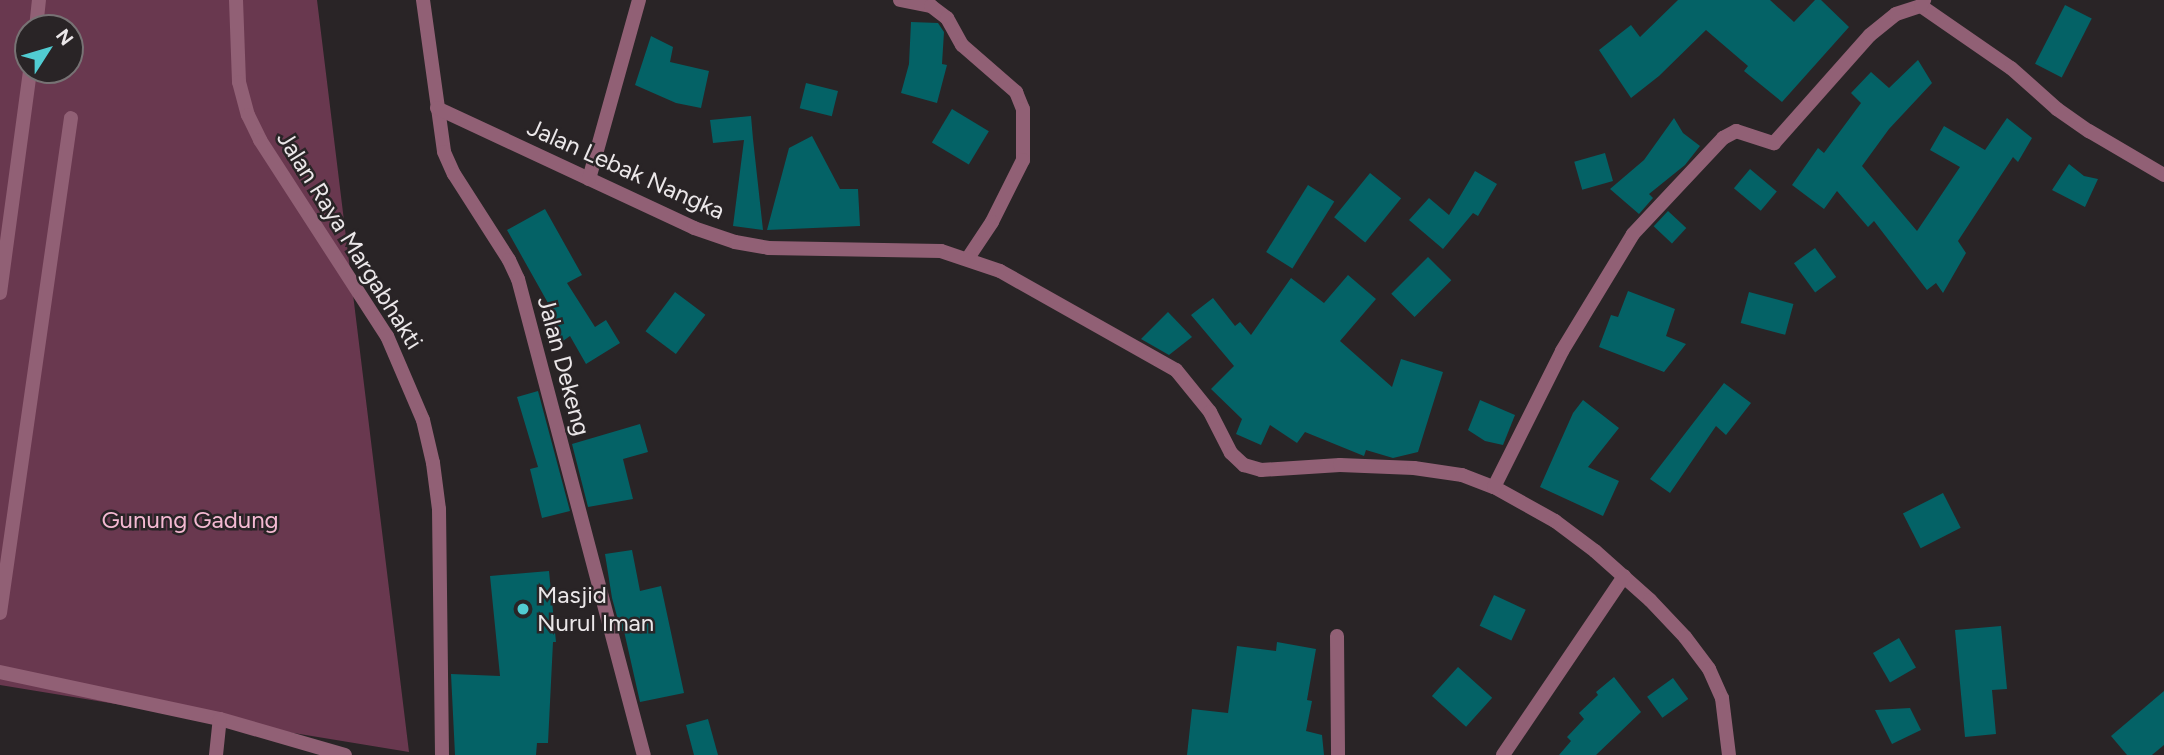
<!DOCTYPE html>
<html>
<head>
<meta charset="utf-8">
<style>
  body { margin:0 }
  #map { position:relative; width:2164px; height:755px; overflow:hidden; background:#292426; font-family:Figtree,sans-serif }
  div>[style] { position:absolute }
  [style*='--x'] { left:calc(var(--x)*1px); top:calc(var(--y)*1px); width:calc(var(--w)*1px); rotate:calc(var(--a)*1deg) }
  .green>* { inset:0; background:#69384f }
  .building>* { inset:0; background:#046266; transform-origin:0 0 }
  .service>* { height:14px; margin:-7px; padding:0 7px; transform-origin:7px; border-radius:7px; background:#916075 }
  .minor>* { height:14px; margin:-7px; padding:0 7px; transform-origin:7px; border-radius:7px; background:#916075 }
  .dots>* { width:19px; height:19px; translate:-50% -50%; box-sizing:border-box; border:4px solid #292426; border-radius:50% }
  span { translate:-50% -50%; white-space:nowrap; text-align:center; line-height:1.15; -webkit-text-stroke:5px #292426; paint-order:stroke }
  .street-label { font-size:24px; color:#ebe7e9 }
  .park-label { font-size:24px; color:#f4b9d2 }
  .poi-label { font-size:24px; color:#ebe7e9 }
  .left { translate:0 -50%; text-align:left }
  .north { position:absolute; left:14px; top:14px; width:70px; height:70px; box-sizing:border-box; background:#292426; border:2px solid #777274; border-radius:50%; rotate:53deg; font-size:19px; font-weight:700; line-height:28px; text-align:center; color:#ebe7e9 }
  .north::after { content:''; display:block; margin:auto; width:24px; height:32px; background:#51ccd2; clip-path:polygon(50% 0,100% 100%,50% 72%,0 100%) }
</style>
</head>
<body>
<div id="map">
  <div class="green">
    <i style="clip-path:polygon(evenodd,0 0,317px 0,409px 752px,0 685px,0 0,28px 28px,70px 28px,70px 70px,28px 70px,28px 28px)"></i>
  </div>
  <div class="building">
    <i style="clip-path:polygon(1678px 0,1770px 0,1794px 22px,1815px 0,1821px 0,1849px 27px,1782px 102px,1744px 71px,1748px 66px,1706px 30px,1659px 76px,1631px 98px,1599px 50px,1631px 25px,1640px 37px)"></i>
    <i style="left:2065px;top:5px;width:30px;height:66px;rotate:27deg"></i>
    <i style="clip-path:polygon(911px 22px,938px 23px,944px 32px,942px 64px,947px 65px,937px 103px,901px 93px,909px 64px)"></i>
    <i style="clip-path:polygon(651px 36px,673px 47px,670px 62px,709px 71px,701px 108px,676px 103px,635px 85px)"></i>
    <i style="clip-path:polygon(1918px 60px,1932px 83px,1889px 129px,1862px 166px,1917px 231px,1960px 167px,1930px 150px,1944px 126px,1985px 150px,2007px 118px,2032px 138px,2018px 162px,2013px 157px,1958px 241px,1966px 253px,1943px 293px,1936px 283px,1927px 290px,1874px 221px,1868px 227px,1837px 191px,1824px 209px,1792px 185px,1818px 148px,1824px 153px,1861px 103px,1851px 93px,1871px 72px,1889px 88px)"></i>
    <i style="left:806px;top:83px;width:33px;height:26px;rotate:14deg"></i>
    <i style="left:952px;top:109px;width:43px;height:39px;rotate:31deg"></i>
    <i style="clip-path:polygon(751px 116px,753px 139px,763px 230px,733px 226px,744px 140px,713px 143px,710px 120px)"></i>
    <i style="clip-path:polygon(1674px 118px,1683px 133px,1700px 146px,1685px 165px,1649px 194px,1653px 198px,1639px 214px,1610px 189px,1644px 160px)"></i>
    <i style="clip-path:polygon(812px 136px,840px 189px,858px 189px,860px 226px,767px 230px,789px 148px)"></i>
    <i style="left:1605px;top:153px;width:29px;height:32px;rotate:74deg"></i>
    <i style="clip-path:polygon(2069px 164px,2084px 176px,2098px 179px,2085px 207px,2052px 190px)"></i>
    <i style="left:1750px;top:169px;width:35px;height:25px;rotate:40deg"></i>
    <i style="clip-path:polygon(1475px 171px,1497px 184px,1478px 216px,1473px 213px,1443px 249px,1409px 220px,1429px 198px,1449px 215px)"></i>
    <i style="left:1370px;top:173px;width:40px;height:57px;rotate:39deg"></i>
    <i style="left:1308px;top:185px;width:31px;height:79px;rotate:32deg"></i>
    <i style="clip-path:polygon(545px 209px,582px 275px,567px 283px,595px 327px,606px 320px,620px 343px,586px 364px,570px 336px,563px 341px,542px 308px,548px 303px,507px 230px)"></i>
    <i style="left:1668px;top:211px;width:25px;height:21px;rotate:43deg"></i>
    <i style="left:1815px;top:248px;width:36px;height:26px;rotate:54deg"></i>
    <i style="left:1428px;top:257px;width:33px;height:52px;rotate:45deg"></i>
    <i style="clip-path:polygon(1348px 275px,1376px 299px,1340px 341px,1392px 387px,1401px 359px,1443px 372px,1418px 452px,1393px 458px,1366px 450px,1364px 456px,1305px 432px,1297px 443px,1270px 425px,1261px 445px,1236px 434px,1242px 419px,1211px 389px,1234px 366px,1191px 315px,1213px 298px,1235px 326px,1240px 322px,1251px 335px,1291px 278px,1324px 303px)"></i>
    <i style="clip-path:polygon(1628px 291px,1675px 309px,1666px 336px,1686px 344px,1664px 372px,1599px 347px,1611px 315px,1618px 317px)"></i>
    <i style="left:675px;top:292px;width:38px;height:49px;rotate:37deg"></i>
    <i style="left:1749px;top:292px;width:46px;height:32px;rotate:15deg"></i>
    <i style="clip-path:polygon(1168px 312px,1192px 337px,1169px 355px,1141px 339px)"></i>
    <i style="clip-path:polygon(1724px 383px,1751px 403px,1726px 435px,1716px 426px,1670px 493px,1650px 479px)"></i>
    <i style="clip-path:polygon(538px 391px,570px 511px,542px 518px,530px 469px,538px 467px,517px 397px)"></i>
    <i style="clip-path:polygon(1480px 400px,1515px 415px,1503px 445px,1485px 441px,1468px 430px)"></i>
    <i style="clip-path:polygon(1583px 400px,1619px 428px,1588px 467px,1619px 481px,1603px 516px,1540px 487px,1573px 413px)"></i>
    <i style="clip-path:polygon(640px 424px,648px 452px,623px 459px,633px 499px,588px 507px,572px 444px)"></i>
    <i style="left:1943px;top:493px;width:39px;height:45px;rotate:63deg"></i>
    <i style="clip-path:polygon(632px 550px,640px 591px,661px 586px,684px 693px,640px 702px,624px 631px,621px 631px,612px 598px,605px 554px)"></i>
    <i style="clip-path:polygon(549px 571px,556px 642px,553px 642px,548px 743px,537px 743px,536px 755px,455px 755px,451px 674px,500px 676px,490px 576px)"></i>
    <i style="left:1494px;top:595px;width:35px;height:34px;rotate:25deg"></i>
    <i style="clip-path:polygon(2001px 626px,2007px 689px,1992px 690px,1996px 734px,1965px 737px,1955px 630px)"></i>
    <i style="left:1899px;top:638px;width:34px;height:30px;rotate:60deg"></i>
    <i style="clip-path:polygon(1277px 642px,1316px 649px,1307px 700px,1312px 701px,1306px 731px,1322px 735px,1324px 755px,1187px 755px,1192px 709px,1228px 713px,1237px 646px,1276px 651px)"></i>
    <i style="left:1458px;top:667px;width:46px;height:39px;rotate:42deg"></i>
    <i style="clip-path:polygon(1614px 677px,1641px 712px,1596px 755px,1559px 755px,1571px 741px,1567px 737px,1584px 719px,1579px 713px,1598px 695px,1596px 692px)"></i>
    <i style="left:1673px;top:678px;width:26px;height:32px;rotate:54deg"></i>
    <i style="clip-path:polygon(2164px 691px,2164px 745px,2152px 755px,2127px 755px,2111px 736px)"></i>
    <i style="clip-path:polygon(1910px 708px,1921px 730px,1892px 744px,1875px 710px)"></i>
    <i style="clip-path:polygon(708px 719px,718px 755px,694px 755px,686px 725px)"></i>
  </div>
  <div class="service">
    <i style="--x:36;--y:28;--w:28;--a:-84"></i>
    <i style="--x:0;--y:293;--w:225;--a:-82.3"></i>
    <i style="--x:0;--y:613;--w:500;--a:-81.84"></i>
    <i style="--x:0;--y:672;--w:225;--a:12.1"></i>
    <i style="--x:220;--y:719;--w:130;--a:16.1"></i>
    <i style="--x:216;--y:755;--w:36;--a:-84"></i>
  </div>
  <div class="minor">
    <i style="--x:236;--y:0;--w:82;--a:87.9"></i>
    <i style="--x:239;--y:82;--w:34;--a:75"></i>
    <i style="--x:248;--y:115;--w:28;--a:64"></i>
    <i style="--x:260;--y:140;--w:234;--a:57.1"></i>
    <i style="--x:387;--y:336;--w:91;--a:66.8"></i>
    <i style="--x:423;--y:420;--w:44;--a:76.9"></i>
    <i style="--x:433;--y:463;--w:46;--a:82.6"></i>
    <i style="--x:439;--y:509;--w:246;--a:89.3"></i>
    <i style="--x:423;--y:0;--w:153;--a:82.1"></i>
    <i style="--x:444;--y:152;--w:24;--a:66"></i>
    <i style="--x:454;--y:174;--w:102;--a:57.4"></i>
    <i style="--x:509;--y:260;--w:21;--a:65"></i>
    <i style="--x:518;--y:279;--w:492;--a:75.2"></i>
    <i style="--x:900;--y:0;--w:32;--a:11"></i>
    <i style="--x:931;--y:6;--w:20;--a:37"></i>
    <i style="--x:947;--y:18;--w:31;--a:61"></i>
    <i style="--x:962;--y:45;--w:72;--a:41"></i>
    <i style="--x:1016;--y:92;--w:18;--a:68"></i>
    <i style="--x:1023;--y:109;--w:51;--a:90"></i>
    <i style="--x:1023;--y:160;--w:69;--a:116.6"></i>
    <i style="--x:992;--y:222;--w:43;--a:123.7"></i>
    <i style="--x:1921;--y:6;--w:109;--a:34.6"></i>
    <i style="--x:2011;--y:68;--w:62;--a:41.7"></i>
    <i style="--x:2057;--y:109;--w:39;--a:35"></i>
    <i style="--x:2089;--y:131;--w:87;--a:30.4"></i>
    <i style="--x:437;--y:108;--w:284;--a:25"></i>
    <i style="--x:694;--y:228;--w:43;--a:18.9"></i>
    <i style="--x:735;--y:242;--w:34;--a:10"></i>
    <i style="--x:768;--y:248;--w:173;--a:1"></i>
    <i style="--x:941;--y:251;--w:62;--a:18.7"></i>
    <i style="--x:1000;--y:271;--w:202;--a:29.4"></i>
    <i style="--x:1176;--y:370;--w:54;--a:51"></i>
    <i style="--x:1210;--y:412;--w:46;--a:62.9"></i>
    <i style="--x:1231;--y:453;--w:18;--a:43"></i>
    <i style="--x:1244;--y:465;--w:18;--a:16"></i>
    <i style="--x:1261;--y:470;--w:79;--a:-3.6"></i>
    <i style="--x:1340;--y:465;--w:74;--a:2.3"></i>
    <i style="--x:1414;--y:468;--w:49;--a:8.3"></i>
    <i style="--x:1462;--y:475;--w:34;--a:21"></i>
    <i style="--x:1494;--y:487;--w:70;--a:29.1"></i>
    <i style="--x:1555;--y:521;--w:50;--a:36.9"></i>
    <i style="--x:1595;--y:551;--w:74;--a:41.7"></i>
    <i style="--x:1650;--y:600;--w:51;--a:46.6"></i>
    <i style="--x:1685;--y:637;--w:40;--a:53"></i>
    <i style="--x:1709;--y:669;--w:32;--a:66"></i>
    <i style="--x:1722;--y:698;--w:57;--a:83"></i>
    <i style="--x:589;--y:179;--w:186;--a:-74.4"></i>
    <i style="--x:1494;--y:487;--w:152;--a:-63.4"></i>
    <i style="--x:1562;--y:351;--w:137;--a:-58.7"></i>
    <i style="--x:1633;--y:234;--w:132;--a:-46.8"></i>
    <i style="--x:1723;--y:138;--w:15;--a:-28"></i>
    <i style="--x:1736;--y:131;--w:40;--a:18"></i>
    <i style="--x:1774;--y:143;--w:144;--a:-48.4"></i>
    <i style="--x:1870;--y:35;--w:33;--a:-39"></i>
    <i style="--x:1896;--y:14;--w:26;--a:-18"></i>
    <i style="--x:1921;--y:6;--w:7;--a:-63"></i>
    <i style="--x:1337;--y:636;--w:119;--a:89.5"></i>
    <i style="--x:1503;--y:755;--w:216;--a:-55.9"></i>
  </div>
  <div class="dots">
    <i style="left:523px;top:609px;background:#51ccd2"></i>
  </div>
  <div class="street-label">
    <span style="left:626px;top:169px;rotate:24deg">Jalan Lebak Nangka</span>
    <span style="left:350px;top:240px;rotate:58deg">Jalan Raya Margabhakti</span>
    <span style="left:564px;top:366px;rotate:75deg">Jalan Dekeng</span>
  </div>
  <div class="park-label">
    <span style="left:190px;top:520px">Gunung Gadung</span>
  </div>
  <div class="poi-label">
    <span class="left" style="left:537px;top:609px">Masjid<br>Nurul Iman</span>
  </div>
  <div class="north">N</div>
</div>
</body>
</html>
